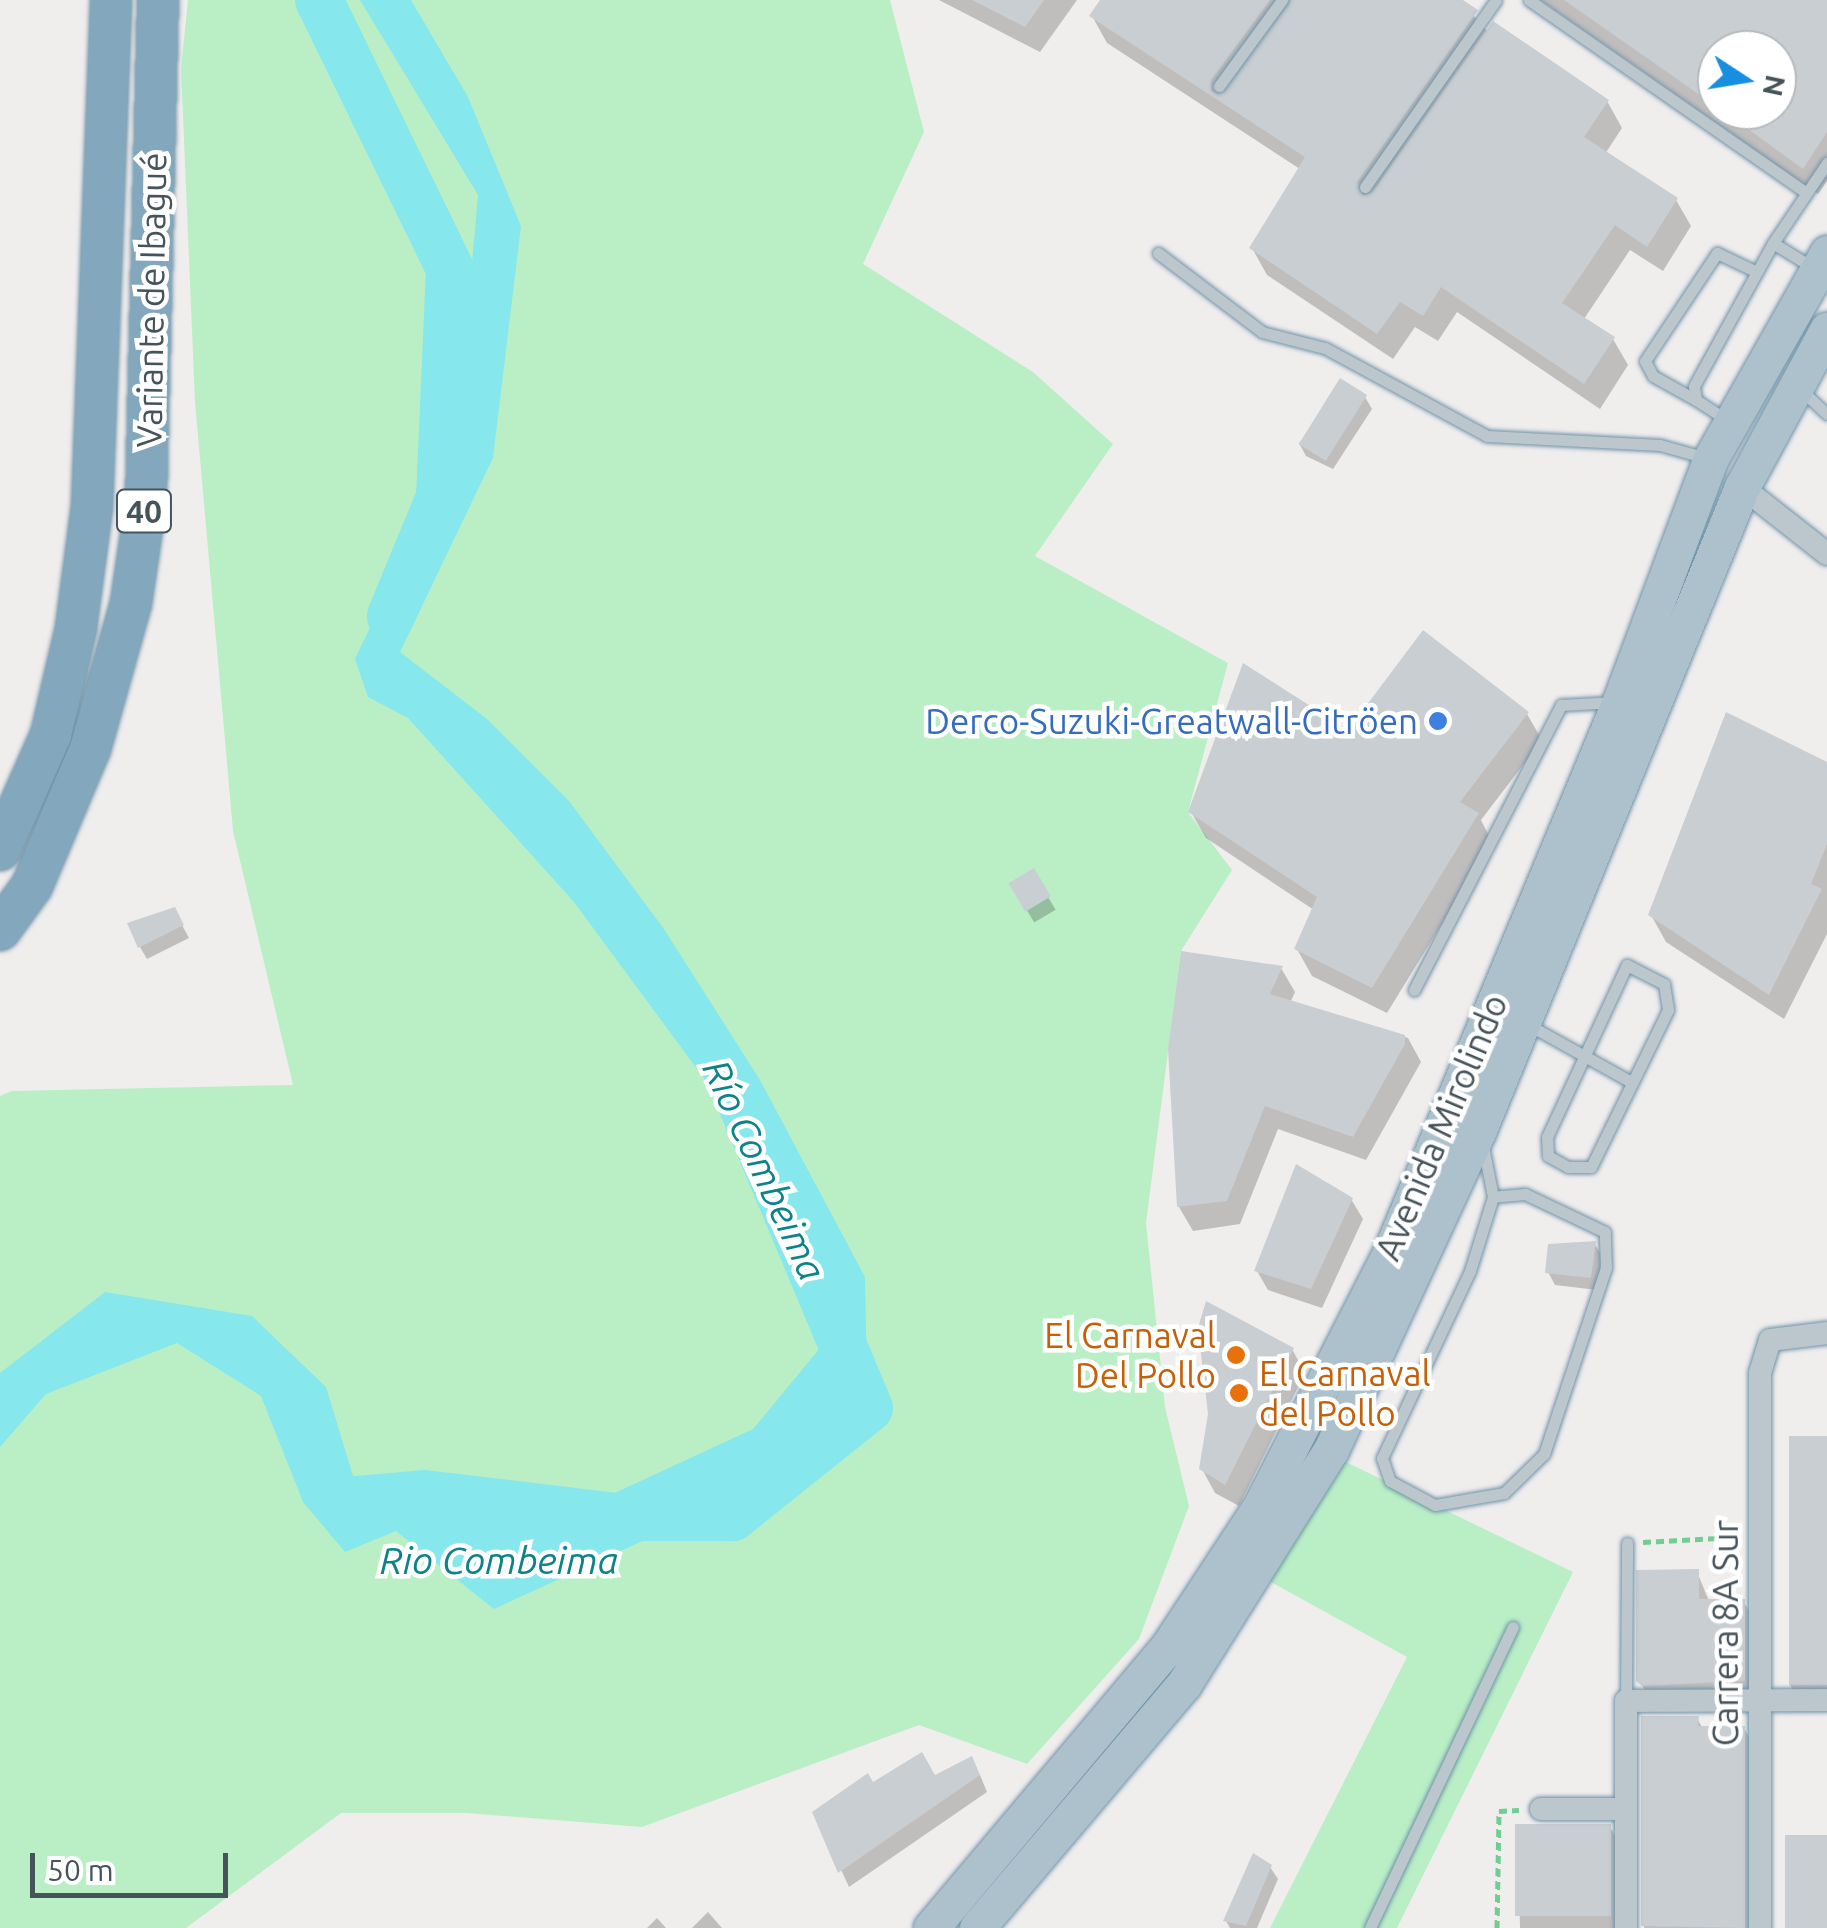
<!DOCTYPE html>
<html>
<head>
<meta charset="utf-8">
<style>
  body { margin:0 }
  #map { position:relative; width:1827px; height:1928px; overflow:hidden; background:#f0eded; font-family:Ubuntu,sans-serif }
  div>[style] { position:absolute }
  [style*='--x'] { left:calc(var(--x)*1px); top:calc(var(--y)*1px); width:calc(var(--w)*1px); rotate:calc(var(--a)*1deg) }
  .green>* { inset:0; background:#baefc6 }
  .water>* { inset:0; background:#86e7ec }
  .shadow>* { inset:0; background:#0003; transform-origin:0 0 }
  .river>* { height:48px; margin:-24px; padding:0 24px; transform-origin:24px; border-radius:24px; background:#86e7ec }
  .building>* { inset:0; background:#c9ced2; transform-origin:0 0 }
  .path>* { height:5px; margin-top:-2.5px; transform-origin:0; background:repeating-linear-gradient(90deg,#71cd91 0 8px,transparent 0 13px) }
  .roads { filter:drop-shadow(0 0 2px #6f93a8) drop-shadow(0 0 2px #6f93a8) }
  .lane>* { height:11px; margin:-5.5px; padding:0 5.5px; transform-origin:5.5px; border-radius:5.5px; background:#bbc7cc }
  .street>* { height:22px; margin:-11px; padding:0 11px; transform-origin:11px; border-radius:11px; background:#bbc7cc }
  .primary>* { height:35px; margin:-17.5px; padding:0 17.5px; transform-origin:17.5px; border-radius:17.5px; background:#acc1cc }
  .highway>* { height:40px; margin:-20px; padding:0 20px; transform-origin:20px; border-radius:20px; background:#83a8bd }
  .dots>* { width:28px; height:28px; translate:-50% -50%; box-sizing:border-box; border:5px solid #fff; border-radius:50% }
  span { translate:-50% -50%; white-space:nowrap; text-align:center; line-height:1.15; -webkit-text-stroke:9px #fff; paint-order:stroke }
  .shield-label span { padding:2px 8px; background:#fff; border:2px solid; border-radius:8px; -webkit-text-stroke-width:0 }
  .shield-label { font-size:32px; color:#45535a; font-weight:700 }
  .street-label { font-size:35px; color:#45535a }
  .shop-label { font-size:35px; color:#366cbe }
  .right { translate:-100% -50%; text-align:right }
  .food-label { font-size:35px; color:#c56008 }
  .left { translate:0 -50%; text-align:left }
  .water-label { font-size:38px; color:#0c8389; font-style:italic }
  .north { position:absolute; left:1697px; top:30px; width:100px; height:100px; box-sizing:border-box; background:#fff; border:2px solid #b5babd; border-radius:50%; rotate:102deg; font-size:28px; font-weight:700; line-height:40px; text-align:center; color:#45535a }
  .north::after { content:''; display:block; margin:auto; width:35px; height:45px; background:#178edf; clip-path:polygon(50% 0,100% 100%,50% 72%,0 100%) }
  .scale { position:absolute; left:30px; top:1853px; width:198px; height:45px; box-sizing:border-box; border:5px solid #45535a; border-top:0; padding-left:12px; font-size:30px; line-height:35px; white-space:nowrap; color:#45535a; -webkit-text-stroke:8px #fff; paint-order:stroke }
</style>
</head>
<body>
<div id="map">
  <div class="green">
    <i style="clip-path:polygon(188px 0,890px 0,924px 132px,863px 264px,1033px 372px,1113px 444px,1035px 556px,1228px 663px,1188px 812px,1232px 870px,1181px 951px,1146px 1223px,1165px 1407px,1189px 1506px,1139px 1639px,1027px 1764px,919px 1725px,642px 1827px,466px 1813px,341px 1813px,186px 1928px,0 1928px,0 1096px,11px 1091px,293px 1085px,233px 831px,195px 402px,181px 69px)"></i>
    <i style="clip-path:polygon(1317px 1448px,1573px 1572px,1397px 1928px,1270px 1928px,1407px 1657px,1249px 1570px)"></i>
  </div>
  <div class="water">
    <i style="clip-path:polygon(360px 0,411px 0,468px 97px,521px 226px,493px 458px,400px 652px,487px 719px,569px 801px,664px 929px,760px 1080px,865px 1277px,867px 1381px,795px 1495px,649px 1538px,494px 1609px,396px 1531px,345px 1552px,303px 1502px,261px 1396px,177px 1343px,46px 1394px,0 1447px,0 1373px,105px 1292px,252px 1316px,326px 1387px,357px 1489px,537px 1529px,753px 1429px,825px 1342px,801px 1210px,574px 902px,408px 718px,368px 697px,355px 659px,382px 602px,436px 529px,422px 393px,467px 319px,478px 195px)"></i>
  </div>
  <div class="shadow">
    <i style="clip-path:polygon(939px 0,1077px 0,1040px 52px)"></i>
    <i style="clip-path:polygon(1103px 0,1459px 0,1488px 32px,1607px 101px,1622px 128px,1605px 154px,1676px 200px,1691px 226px,1663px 271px,1630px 250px,1584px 319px,1613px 339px,1628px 365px,1600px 409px,1457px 312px,1438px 341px,1415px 327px,1393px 359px,1267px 275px,1252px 248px,1300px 169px,1107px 43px,1092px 16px)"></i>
    <i style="clip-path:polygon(evenodd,1540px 0,1827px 0,1827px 181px,1818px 194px,1540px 0,1717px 50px,1777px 50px,1777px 110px,1717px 110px,1717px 50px)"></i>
    <i style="clip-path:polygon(1365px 397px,1372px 409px,1333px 469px,1306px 456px,1299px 443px)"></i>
    <i style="clip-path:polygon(1527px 714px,1542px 740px,1481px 820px,1492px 842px,1387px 1013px,1312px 976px,1297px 949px,1314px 910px,1206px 838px,1191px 812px,1349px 734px)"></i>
    <i style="clip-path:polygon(1827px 764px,1827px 934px,1784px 1019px,1666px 942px,1651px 915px)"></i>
    <i style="left:1033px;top:872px;width:44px;height:25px;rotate:59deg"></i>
    <i style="clip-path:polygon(174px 910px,189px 938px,147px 959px,140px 947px)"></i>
    <i style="clip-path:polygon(1281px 968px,1295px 992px,1290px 1003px,1408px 1038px,1421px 1062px,1366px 1160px,1278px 1129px,1240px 1224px,1193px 1231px,1179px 1207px,1171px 1050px)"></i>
    <i style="clip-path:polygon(1351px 1199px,1363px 1219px,1322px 1308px,1268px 1290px,1257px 1271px)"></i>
    <i style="clip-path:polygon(1594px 1243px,1602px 1256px,1597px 1290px,1555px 1285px,1548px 1272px)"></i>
    <i style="clip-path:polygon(1292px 1349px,1305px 1373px,1239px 1506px,1215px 1493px,1202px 1469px)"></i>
    <i style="clip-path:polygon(1827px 1438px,1827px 1709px,1804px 1709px,1790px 1685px)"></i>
    <i style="clip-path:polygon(1697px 1572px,1709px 1601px,1744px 1602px,1755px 1621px,1755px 1700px,1651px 1701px,1639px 1680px)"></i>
    <i style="clip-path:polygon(1644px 1718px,1697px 1718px,1703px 1729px,1744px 1728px,1756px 1750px,1758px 1928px,1644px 1928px)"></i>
    <i style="clip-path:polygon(980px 1775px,987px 1792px,849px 1887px,815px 1813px,872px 1786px)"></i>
    <i style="clip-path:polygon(1610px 1827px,1622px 1848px,1622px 1928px,1520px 1928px,1518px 1830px)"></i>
    <i style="clip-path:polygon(1270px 1867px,1278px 1879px,1257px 1928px,1230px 1928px,1226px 1921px)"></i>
    <i style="clip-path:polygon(708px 1912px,722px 1928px,692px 1928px)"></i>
    <i style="clip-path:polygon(657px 1918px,666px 1928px,647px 1928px)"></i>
  </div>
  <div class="river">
    <i style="--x:319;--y:0;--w:299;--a:64"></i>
    <i style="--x:450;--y:269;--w:228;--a:92.5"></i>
    <i style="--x:440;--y:497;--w:129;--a:112.4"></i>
    <i style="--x:331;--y:1493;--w:10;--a:66"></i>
    <i style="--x:335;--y:1502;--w:89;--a:-5.1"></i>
    <i style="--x:424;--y:1494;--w:194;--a:6.8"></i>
    <i style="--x:617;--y:1517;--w:116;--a:0"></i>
    <i style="--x:733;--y:1517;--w:174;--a:-38.7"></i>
    <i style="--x:869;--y:1408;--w:329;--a:-112.7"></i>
  </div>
  <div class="building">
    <i style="clip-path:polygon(972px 0,1044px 0,1025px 27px)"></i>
    <i style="clip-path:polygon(1100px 0,1270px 0,1211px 80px,1211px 91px,1219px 95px,1291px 0,1463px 0,1478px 10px,1357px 182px,1363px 196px,1373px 192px,1493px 21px,1609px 100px,1584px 137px,1678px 198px,1647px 247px,1615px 225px,1562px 303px,1615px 337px,1584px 384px,1441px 287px,1423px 316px,1400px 302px,1377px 334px,1249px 248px,1305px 157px,1089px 16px)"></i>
    <i style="clip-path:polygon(1564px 0,1827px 0,1827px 132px,1803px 169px,1722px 110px,1777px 110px,1777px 50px,1717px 50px,1717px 107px)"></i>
    <i style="left:1340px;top:378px;width:32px;height:78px;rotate:32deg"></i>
    <i style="clip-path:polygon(1423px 630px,1529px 712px,1460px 802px,1479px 813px,1372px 988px,1294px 949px,1317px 897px,1188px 812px,1243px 663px,1348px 730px)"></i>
    <i style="clip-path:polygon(1726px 712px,1827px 762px,1827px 844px,1811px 884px,1822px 889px,1769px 995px,1648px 915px)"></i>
    <i style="left:1034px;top:868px;width:33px;height:30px;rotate:59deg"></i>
    <i style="clip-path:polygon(175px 907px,184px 925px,138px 948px,127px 923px)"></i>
    <i style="clip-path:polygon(1181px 951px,1283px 966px,1270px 994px,1405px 1035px,1405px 1044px,1353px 1137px,1265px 1106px,1227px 1201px,1177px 1207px,1168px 1049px)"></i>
    <i style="clip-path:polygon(1296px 1164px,1353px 1198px,1311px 1289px,1254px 1271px)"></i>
    <i style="clip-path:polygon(1596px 1241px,1591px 1278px,1545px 1273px,1548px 1244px)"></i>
    <i style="clip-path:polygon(1206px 1301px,1294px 1348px,1225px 1485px,1199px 1469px,1208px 1414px,1198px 1328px)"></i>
    <i style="left:1827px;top:1436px;width:249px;height:38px;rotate:90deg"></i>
    <i style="clip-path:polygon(1699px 1569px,1699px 1599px,1745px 1599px,1745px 1681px,1642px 1686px,1636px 1681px,1636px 1570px)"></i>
    <i style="clip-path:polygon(1641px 1716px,1699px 1716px,1698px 1726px,1745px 1726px,1745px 1928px,1641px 1926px)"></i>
    <i style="clip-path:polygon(922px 1752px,935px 1775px,972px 1756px,980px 1775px,838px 1873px,812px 1812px,868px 1773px,873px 1782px)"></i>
    <i style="left:1611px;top:1824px;width:92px;height:96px;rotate:90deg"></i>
    <i style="left:1827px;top:1835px;width:93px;height:42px;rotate:90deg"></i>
    <i style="clip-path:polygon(1253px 1853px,1272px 1865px,1246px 1926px,1223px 1921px)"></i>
  </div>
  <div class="path">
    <i style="--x:1643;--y:1542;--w:94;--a:-3"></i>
    <i style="--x:1497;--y:1928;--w:117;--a:-89"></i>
    <i style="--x:1499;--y:1811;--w:20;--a:-3"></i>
  </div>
  <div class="roads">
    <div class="lane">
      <i style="--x:1529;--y:0;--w:338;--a:34.8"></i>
      <i style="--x:1219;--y:86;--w:107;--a:-53.8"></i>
      <i style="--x:1365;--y:187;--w:228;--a:-55"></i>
      <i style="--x:1773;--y:243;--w:46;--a:31.6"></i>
      <i style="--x:1158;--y:253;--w:131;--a:37.2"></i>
      <i style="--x:1262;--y:332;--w:65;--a:14.3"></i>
      <i style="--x:1325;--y:348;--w:184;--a:28.5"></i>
      <i style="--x:1487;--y:436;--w:173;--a:3"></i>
      <i style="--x:1660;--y:445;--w:48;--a:15.8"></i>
      <i style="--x:1800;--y:389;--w:37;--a:43"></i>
      <i style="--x:1696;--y:400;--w:49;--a:-150.8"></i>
      <i style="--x:1653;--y:376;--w:17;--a:-118"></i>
      <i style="--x:1645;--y:361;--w:130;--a:-56.3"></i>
      <i style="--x:1717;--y:253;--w:44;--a:25.4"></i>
      <i style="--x:1727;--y:420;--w:37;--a:-147"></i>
      <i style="--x:1696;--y:400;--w:14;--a:-98"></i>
      <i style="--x:1694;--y:386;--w:163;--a:-61.1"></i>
      <i style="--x:1773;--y:243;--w:97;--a:-56"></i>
      <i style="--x:1627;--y:965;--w:42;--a:27.2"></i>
      <i style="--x:1664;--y:984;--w:26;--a:81"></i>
      <i style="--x:1668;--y:1010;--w:175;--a:116.1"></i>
      <i style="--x:1591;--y:1167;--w:23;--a:180"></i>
      <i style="--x:1568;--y:1167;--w:23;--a:-151"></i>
      <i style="--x:1548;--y:1156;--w:19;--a:-93"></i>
      <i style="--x:1547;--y:1137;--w:190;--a:-65.1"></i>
      <i style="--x:1414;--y:990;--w:321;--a:-62.7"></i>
      <i style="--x:1561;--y:705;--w:55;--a:-3.1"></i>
      <i style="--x:1527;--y:1024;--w:119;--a:29.1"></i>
      <i style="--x:1483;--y:1146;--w:52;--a:78.9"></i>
      <i style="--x:1493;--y:1197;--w:77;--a:107.3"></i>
      <i style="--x:1470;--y:1271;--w:207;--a:115.2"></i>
      <i style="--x:1382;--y:1458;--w:24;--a:71"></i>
      <i style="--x:1390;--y:1481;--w:51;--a:28.1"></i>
      <i style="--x:1435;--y:1505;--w:70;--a:-9.9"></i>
      <i style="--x:1504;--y:1493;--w:56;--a:-44.3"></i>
      <i style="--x:1544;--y:1454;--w:196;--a:-71.6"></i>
      <i style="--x:1606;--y:1268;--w:36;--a:-92"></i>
      <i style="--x:1605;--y:1232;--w:89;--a:-154.6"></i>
      <i style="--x:1525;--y:1194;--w:32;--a:175"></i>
      <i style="--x:1626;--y:1701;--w:158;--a:-89.6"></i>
      <i style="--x:1370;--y:1928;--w:333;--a:-64.6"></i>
    </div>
    <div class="street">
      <i style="--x:1742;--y:487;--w:108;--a:38.2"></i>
      <i style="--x:1541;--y:1809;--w:84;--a:0"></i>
      <i style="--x:1626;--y:1928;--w:227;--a:-90"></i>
      <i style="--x:1626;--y:1701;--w:201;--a:-0.3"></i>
      <i style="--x:1760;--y:1928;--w:555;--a:-90"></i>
      <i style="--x:1760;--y:1373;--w:34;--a:-73"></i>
      <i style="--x:1770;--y:1340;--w:57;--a:-7"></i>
    </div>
    <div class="primary">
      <i style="--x:931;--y:1928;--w:370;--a:-49.9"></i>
      <i style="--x:1169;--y:1645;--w:165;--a:-56.6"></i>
      <i style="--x:1260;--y:1507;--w:285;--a:-62.9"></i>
      <i style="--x:1390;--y:1253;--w:598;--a:-67.38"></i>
      <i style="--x:1620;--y:701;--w:257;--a:-69.5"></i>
      <i style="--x:1710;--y:460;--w:238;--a:-60.5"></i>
      <i style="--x:977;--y:1928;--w:320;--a:-49.7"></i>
      <i style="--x:1184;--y:1684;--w:276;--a:-57.9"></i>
      <i style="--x:1331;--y:1450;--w:350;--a:-65.2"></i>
      <i style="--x:1478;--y:1132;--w:697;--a:-67.74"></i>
      <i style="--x:1742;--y:487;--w:179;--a:-61.6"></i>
    </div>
    <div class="highway">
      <i style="--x:0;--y:850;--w:126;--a:-66.1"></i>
      <i style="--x:51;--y:735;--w:110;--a:-76.8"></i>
      <i style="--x:76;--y:628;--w:122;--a:-82.5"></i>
      <i style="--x:92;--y:507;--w:507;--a:-87.85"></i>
      <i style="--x:0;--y:930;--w:54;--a:-54"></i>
      <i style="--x:32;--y:886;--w:149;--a:-67.1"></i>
      <i style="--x:90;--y:749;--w:152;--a:-74.3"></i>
      <i style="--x:131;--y:603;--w:103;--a:-81.6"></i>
      <i style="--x:146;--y:501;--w:501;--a:-88.63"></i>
    </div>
  </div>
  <div class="dots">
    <i style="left:1438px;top:721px;background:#3f7fe0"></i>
    <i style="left:1236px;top:1355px;background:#e8710a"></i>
    <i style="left:1239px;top:1393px;background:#e8710a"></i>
  </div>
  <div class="shield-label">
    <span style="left:144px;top:511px">40</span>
  </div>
  <div class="street-label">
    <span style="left:151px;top:300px;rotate:-89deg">Variante de Ibagué</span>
    <span style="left:1441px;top:1127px;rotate:-67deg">Avenida Mirolindo</span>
    <span style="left:1725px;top:1633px;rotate:-90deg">Carrera 8A Sur</span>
  </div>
  <div class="shop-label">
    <span class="right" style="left:1418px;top:721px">Derco-Suzuki-Greatwall-Citröen</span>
  </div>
  <div class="food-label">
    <span class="right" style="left:1216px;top:1355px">El Carnaval<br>Del Pollo</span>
    <span class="left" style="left:1259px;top:1393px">El Carnaval<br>del Pollo</span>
  </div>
  <div class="water-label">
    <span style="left:764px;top:1170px;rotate:65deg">Río Combeima</span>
    <span style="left:499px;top:1561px">Rio Combeima</span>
  </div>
  <div class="north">N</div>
  <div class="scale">50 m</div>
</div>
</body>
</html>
